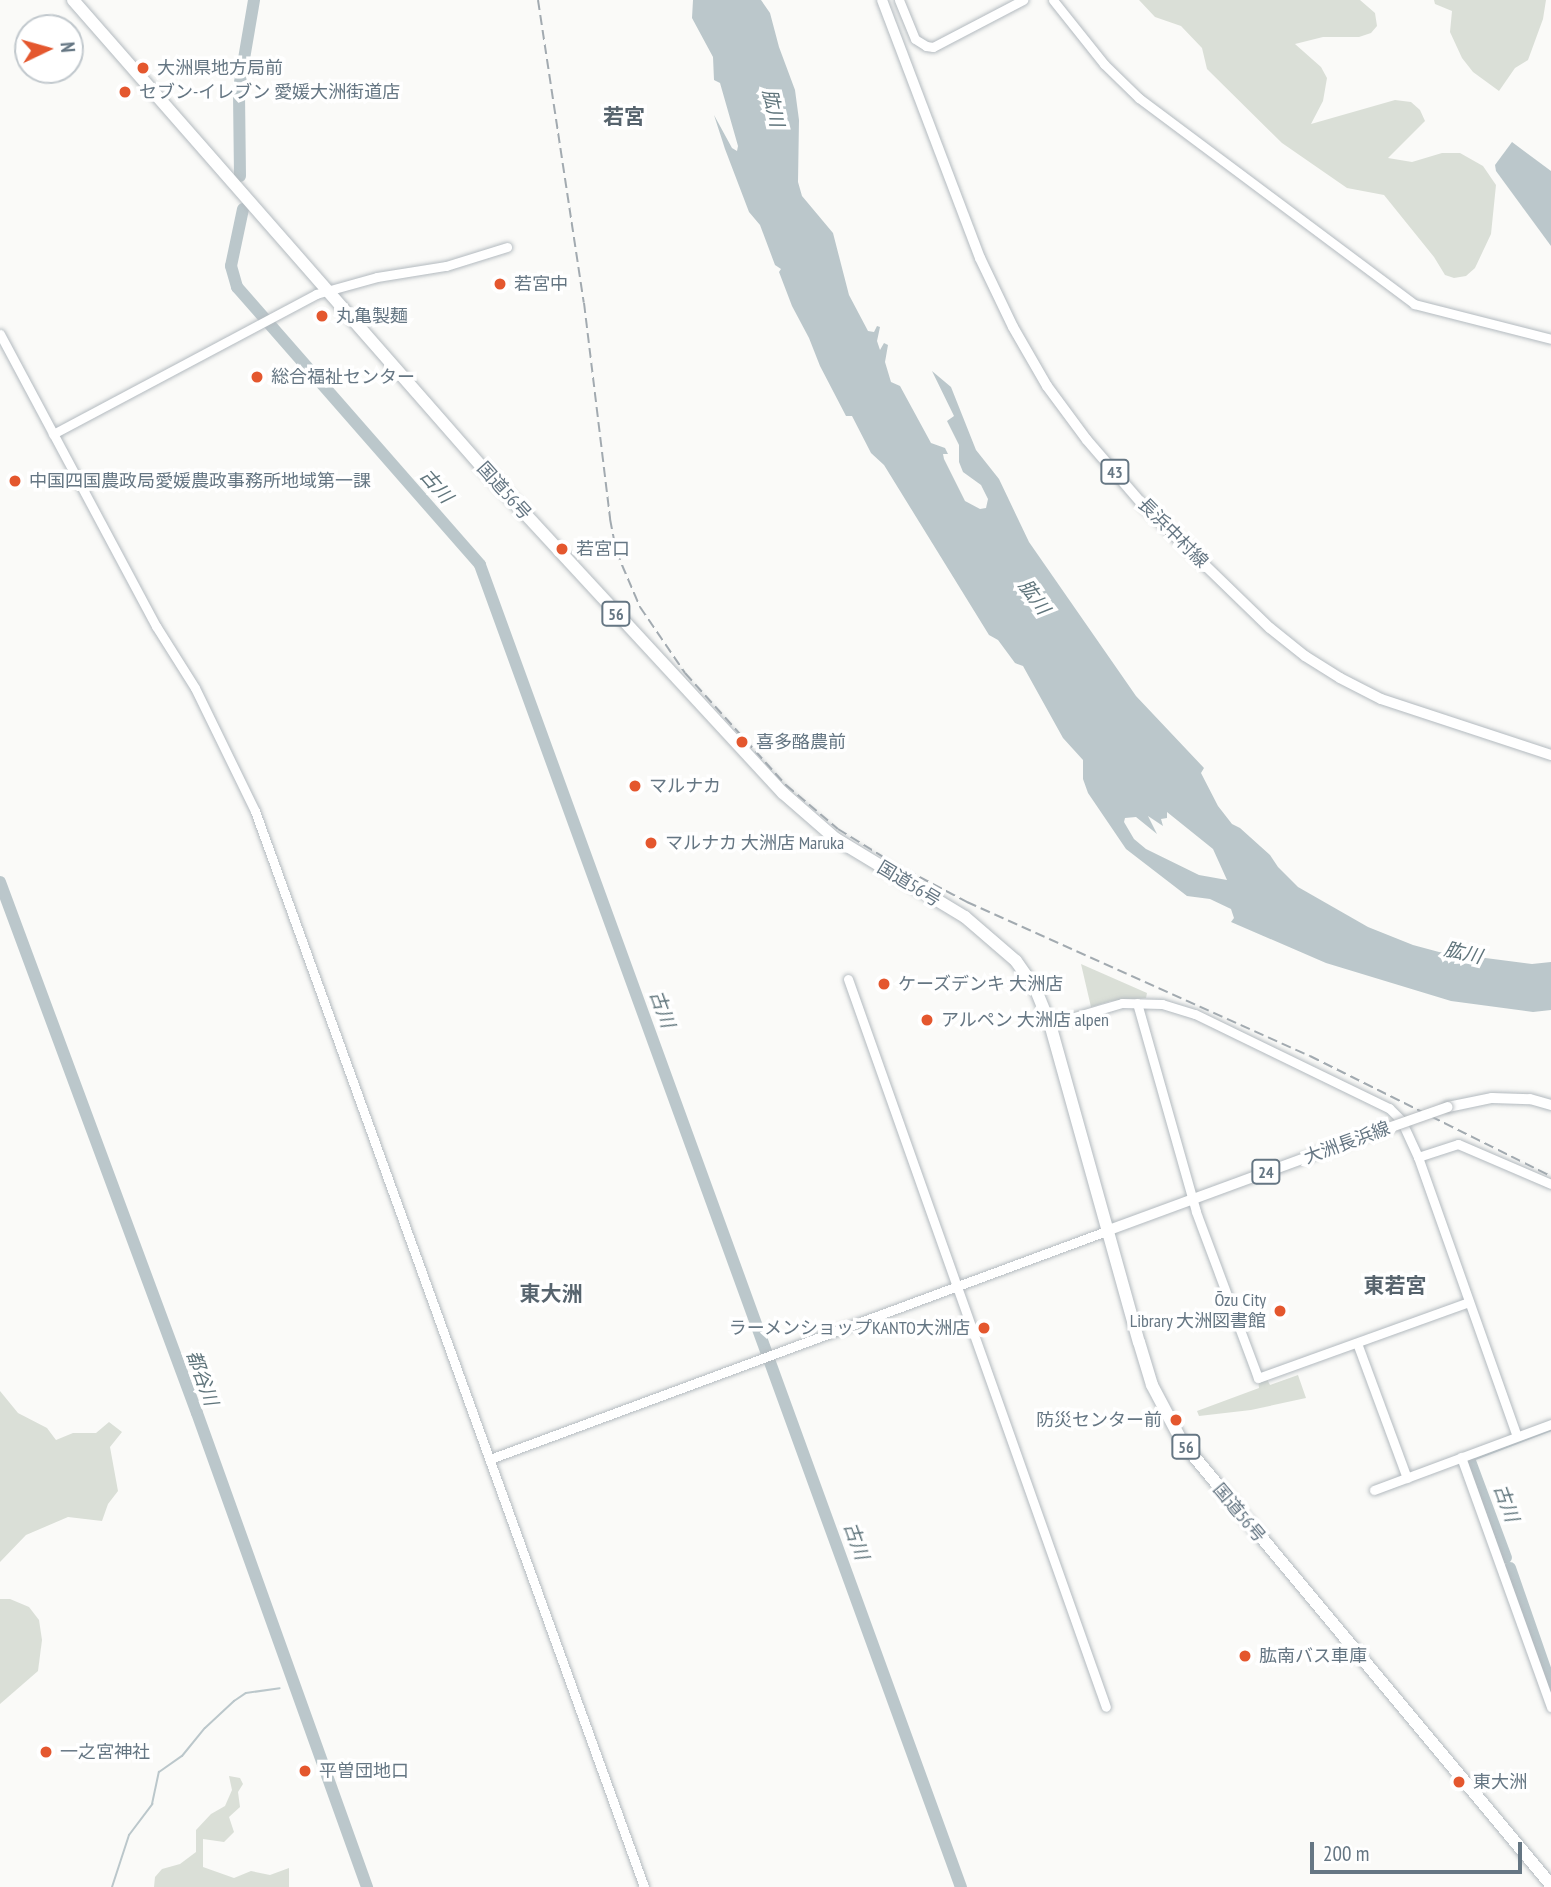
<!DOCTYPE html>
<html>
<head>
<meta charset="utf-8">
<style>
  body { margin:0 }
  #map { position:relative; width:1551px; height:1887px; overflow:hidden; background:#fafaf8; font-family:"PT Sans Narrow","Noto Sans JP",sans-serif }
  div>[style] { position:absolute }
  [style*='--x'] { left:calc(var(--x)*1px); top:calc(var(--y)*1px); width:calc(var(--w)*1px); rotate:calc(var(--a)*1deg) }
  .green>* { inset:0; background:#dadfd7 }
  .water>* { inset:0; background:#bbc7cb }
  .stream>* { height:2px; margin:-1px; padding:0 1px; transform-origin:1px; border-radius:1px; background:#bbc7cb }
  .river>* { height:12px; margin:-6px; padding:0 6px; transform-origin:6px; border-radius:6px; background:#bbc7cb }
  .roads { filter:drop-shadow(0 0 2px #b3babf) drop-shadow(0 0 2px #b3babf) }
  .secondary>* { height:9px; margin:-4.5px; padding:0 4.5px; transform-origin:4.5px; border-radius:4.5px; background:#fff }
  .primary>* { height:10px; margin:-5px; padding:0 5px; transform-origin:5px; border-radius:5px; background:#fff }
  .highway>* { height:12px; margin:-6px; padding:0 6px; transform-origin:6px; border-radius:6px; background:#fff }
  .rail>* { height:2px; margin-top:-1px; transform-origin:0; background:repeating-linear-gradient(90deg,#a2aab0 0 10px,transparent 0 15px) }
  .bridges { filter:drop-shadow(0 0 2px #b5babe) drop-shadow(0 0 2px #b5babe) }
  .primary-bridge>* { height:10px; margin:-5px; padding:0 5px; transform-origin:5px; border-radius:5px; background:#fff }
  .dots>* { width:19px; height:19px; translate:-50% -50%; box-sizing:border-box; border:4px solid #fff; border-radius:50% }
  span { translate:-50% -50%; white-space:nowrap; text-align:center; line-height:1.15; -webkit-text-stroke:7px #fff; paint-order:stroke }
  .shield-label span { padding:2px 5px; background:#fff; border:2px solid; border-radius:5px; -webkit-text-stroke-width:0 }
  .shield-label { font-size:16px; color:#657683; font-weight:700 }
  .poi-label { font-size:18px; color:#657683 }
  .left { translate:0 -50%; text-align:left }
  .right { translate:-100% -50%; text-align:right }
  .street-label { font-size:18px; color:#657683 }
  .water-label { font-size:19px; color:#60757c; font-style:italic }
  .quarter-label { font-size:21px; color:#57646e; font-weight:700 }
  .north { position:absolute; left:14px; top:14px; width:70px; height:70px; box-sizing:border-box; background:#fff; border:2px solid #c1c8cd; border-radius:50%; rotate:85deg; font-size:19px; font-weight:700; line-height:28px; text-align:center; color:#657683 }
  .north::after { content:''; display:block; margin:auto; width:24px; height:32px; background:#e4572e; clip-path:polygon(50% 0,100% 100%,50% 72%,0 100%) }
  .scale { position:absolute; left:1310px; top:1842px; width:212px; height:32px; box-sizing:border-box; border:4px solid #657683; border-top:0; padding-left:9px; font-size:21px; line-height:24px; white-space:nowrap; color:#657683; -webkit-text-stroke:5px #fff; paint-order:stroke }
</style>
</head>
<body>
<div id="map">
  <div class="green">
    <i style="clip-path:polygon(1139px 0,1360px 0,1375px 13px,1377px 26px,1371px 33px,1359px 37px,1323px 37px,1295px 44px,1321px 67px,1327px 78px,1323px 101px,1311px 124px,1395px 100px,1411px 102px,1420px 110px,1425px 121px,1388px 158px,1412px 162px,1442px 153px,1460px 153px,1483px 166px,1496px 185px,1491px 234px,1475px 268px,1466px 276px,1454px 278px,1445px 275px,1434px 257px,1384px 195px,1347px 188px,1282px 143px,1207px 69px,1202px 48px,1181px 26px,1155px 17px)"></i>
    <i style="clip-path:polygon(1434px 0,1546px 0,1543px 19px,1528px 60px,1515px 68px,1499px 91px,1473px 72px,1462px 58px,1450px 32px,1452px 11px,1435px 4px)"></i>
    <i style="clip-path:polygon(1081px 964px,1147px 993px,1146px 998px,1111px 1001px,1091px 1007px)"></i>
    <i style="clip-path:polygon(1298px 1375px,1306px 1398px,1251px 1410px,1199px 1416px,1197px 1411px,1259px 1388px,1258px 1380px,1267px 1379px,1270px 1385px)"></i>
    <i style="clip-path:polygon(0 1391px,18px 1413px,47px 1428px,56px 1440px,73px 1433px,96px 1433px,109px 1422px,122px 1432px,110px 1447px,118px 1491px,108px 1504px,102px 1521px,68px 1517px,26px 1535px,0 1562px)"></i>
    <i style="clip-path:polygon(0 1599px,10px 1599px,29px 1607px,39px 1620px,42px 1640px,38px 1671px,0 1704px)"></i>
    <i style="clip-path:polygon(229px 1776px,240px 1778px,243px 1784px,238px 1792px,240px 1807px,229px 1817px,234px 1832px,224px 1842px,203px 1839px,203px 1867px,234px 1878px,251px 1871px,270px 1875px,289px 1868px,289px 1887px,154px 1887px,155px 1877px,162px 1869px,180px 1864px,196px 1852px,196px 1830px,211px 1814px,225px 1806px,232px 1790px)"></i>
  </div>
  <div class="water">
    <i style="clip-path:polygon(evenodd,693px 0,761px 0,770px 13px,779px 47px,795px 90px,799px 120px,798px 182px,802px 196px,833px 233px,849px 295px,868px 331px,874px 332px,877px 326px,880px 327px,877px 341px,880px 350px,884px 343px,888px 345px,885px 362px,891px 382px,900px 386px,931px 443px,945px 448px,948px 454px,943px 454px,944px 459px,965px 501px,980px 509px,986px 508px,988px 499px,981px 485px,963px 472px,959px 462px,959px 445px,947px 421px,954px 416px,932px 371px,951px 387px,976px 450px,999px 479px,1029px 542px,1136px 696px,1204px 768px,1201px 773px,1218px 806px,1232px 824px,1240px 828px,1270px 855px,1278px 867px,1298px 887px,1368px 927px,1413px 945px,1439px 952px,1532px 964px,1551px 962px,1551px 1010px,1533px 1012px,1451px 1001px,1326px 963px,1231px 922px,1234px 918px,1231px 909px,1210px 899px,1187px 896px,1126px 849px,1088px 793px,1083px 779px,1083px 760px,1063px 738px,1023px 666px,1015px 663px,998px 640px,989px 635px,884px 465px,871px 453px,852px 416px,846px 416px,820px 366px,809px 338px,792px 306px,779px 272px,781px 269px,775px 265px,760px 225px,749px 212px,725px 149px,714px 115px,732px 148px,737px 151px,738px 146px,720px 83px,714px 80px,713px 57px,692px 18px,693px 0,1167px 812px,1213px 849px,1227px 880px,1199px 875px,1146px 849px,1134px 839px,1124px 822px,1125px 818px,1136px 817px,1157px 834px,1148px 816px,1163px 826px,1161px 819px,1167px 818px,1167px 812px)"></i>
    <i style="clip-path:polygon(1512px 142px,1551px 171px,1551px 246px,1496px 171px,1495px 165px)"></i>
  </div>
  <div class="stream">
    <i style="--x:1470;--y:1461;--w:87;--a:-20.9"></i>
    <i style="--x:112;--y:1887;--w:55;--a:-71.9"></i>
    <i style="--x:129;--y:1835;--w:39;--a:-53"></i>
    <i style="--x:152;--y:1804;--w:33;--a:-78"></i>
    <i style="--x:159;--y:1772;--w:28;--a:-35"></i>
    <i style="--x:182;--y:1756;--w:36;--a:-51"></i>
    <i style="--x:205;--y:1728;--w:40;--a:-43"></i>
    <i style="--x:234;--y:1701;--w:14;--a:-34"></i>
    <i style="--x:246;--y:1693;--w:34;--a:-8"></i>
  </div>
  <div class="river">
    <i style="--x:240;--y:176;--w:88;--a:-90.7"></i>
    <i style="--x:239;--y:88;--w:89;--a:-80.3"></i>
    <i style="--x:243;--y:209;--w:58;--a:101.9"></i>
    <i style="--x:231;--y:266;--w:22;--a:74"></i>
    <i style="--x:237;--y:287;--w:369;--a:48.8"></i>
    <i style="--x:480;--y:565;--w:1407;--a:70.01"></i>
    <i style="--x:0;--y:882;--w:566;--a:69.65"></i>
    <i style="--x:197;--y:1413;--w:504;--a:70.27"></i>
    <i style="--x:1470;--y:1461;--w:103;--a:69.6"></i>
    <i style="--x:1510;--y:1568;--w:125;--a:70.8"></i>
  </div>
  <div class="roads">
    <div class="secondary">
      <i style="--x:899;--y:0;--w:42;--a:67.7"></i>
      <i style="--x:915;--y:39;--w:13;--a:32"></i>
      <i style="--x:926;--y:46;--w:7;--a:8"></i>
      <i style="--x:933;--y:47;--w:102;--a:-27.6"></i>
      <i style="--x:1053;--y:0;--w:82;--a:51.4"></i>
      <i style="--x:1104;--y:64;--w:49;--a:44.2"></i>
      <i style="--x:1139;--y:98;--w:344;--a:36.8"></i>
      <i style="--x:1414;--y:304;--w:141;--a:14.3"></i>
      <i style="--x:0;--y:334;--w:331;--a:61.9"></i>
      <i style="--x:156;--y:626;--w:73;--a:57.8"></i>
      <i style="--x:195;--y:688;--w:137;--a:64"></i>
      <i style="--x:255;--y:811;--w:1144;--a:70.12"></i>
      <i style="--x:53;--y:434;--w:298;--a:-28"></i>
      <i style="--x:316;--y:294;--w:63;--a:-15.6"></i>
      <i style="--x:377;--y:277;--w:70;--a:-9.1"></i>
      <i style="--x:446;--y:266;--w:64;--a:-17.3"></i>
      <i style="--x:848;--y:979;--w:772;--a:70.49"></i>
      <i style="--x:1137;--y:1003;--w:217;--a:74.2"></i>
      <i style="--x:1196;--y:1212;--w:177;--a:69.5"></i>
      <i style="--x:1258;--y:1378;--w:224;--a:-19.8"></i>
      <i style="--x:1050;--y:1024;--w:75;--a:-16.3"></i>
      <i style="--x:1122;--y:1003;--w:40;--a:1.4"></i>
      <i style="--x:1162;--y:1004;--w:34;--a:17"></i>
      <i style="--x:1195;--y:1014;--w:216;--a:25.9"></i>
      <i style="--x:1389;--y:1108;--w:17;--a:45"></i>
      <i style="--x:1401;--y:1120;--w:41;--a:65.3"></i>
      <i style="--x:1418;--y:1157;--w:296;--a:70.5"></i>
      <i style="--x:1418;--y:1157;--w:42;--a:-18"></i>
      <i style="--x:1458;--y:1144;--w:101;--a:23.3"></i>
      <i style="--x:1357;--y:1343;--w:144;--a:69.7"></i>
      <i style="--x:1461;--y:1457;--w:266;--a:70.2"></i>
      <i style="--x:490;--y:1459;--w:660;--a:-20.3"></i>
      <i style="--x:1374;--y:1490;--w:189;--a:-20.4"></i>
    </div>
    <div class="primary">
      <i style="--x:882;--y:0;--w:276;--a:69.2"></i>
      <i style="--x:980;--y:258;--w:76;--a:64.4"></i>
      <i style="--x:1013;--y:327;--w:68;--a:60"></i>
      <i style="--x:1047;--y:386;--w:67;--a:53.5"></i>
      <i style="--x:1087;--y:440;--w:87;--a:49.2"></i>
      <i style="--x:1144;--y:506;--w:175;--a:44.1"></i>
      <i style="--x:1270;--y:628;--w:45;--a:38.7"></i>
      <i style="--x:1305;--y:656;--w:41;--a:32.2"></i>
      <i style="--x:1340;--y:678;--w:46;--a:27.1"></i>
      <i style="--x:1381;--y:699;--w:179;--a:18.2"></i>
      <i style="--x:1448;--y:1107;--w:45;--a:-11.6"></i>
      <i style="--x:1492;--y:1098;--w:38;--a:2"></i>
      <i style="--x:1530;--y:1099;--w:22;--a:16"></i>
      <i style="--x:1109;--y:1230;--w:246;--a:-20.2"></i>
    </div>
    <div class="highway">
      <i style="--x:73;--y:0;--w:621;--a:48.79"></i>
      <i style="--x:482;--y:467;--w:444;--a:47.3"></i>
      <i style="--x:783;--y:793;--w:70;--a:41"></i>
      <i style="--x:836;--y:839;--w:151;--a:31.2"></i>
      <i style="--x:965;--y:917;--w:67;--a:40.8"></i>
      <i style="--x:1016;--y:961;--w:35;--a:55"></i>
      <i style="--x:1036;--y:990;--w:37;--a:68"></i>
      <i style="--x:1050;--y:1024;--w:330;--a:74.4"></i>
      <i style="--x:1139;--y:1342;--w:45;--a:73.2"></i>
      <i style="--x:1152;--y:1385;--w:64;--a:62.2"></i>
      <i style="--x:1182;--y:1442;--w:577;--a:50.21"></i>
    </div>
  </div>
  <div class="rail">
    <i style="--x:538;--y:0;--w:306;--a:81.4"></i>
    <i style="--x:584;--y:303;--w:218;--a:83.1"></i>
    <i style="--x:610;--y:519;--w:33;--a:79"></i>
    <i style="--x:616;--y:551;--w:61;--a:66.8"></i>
    <i style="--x:640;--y:607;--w:80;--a:55.7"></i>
    <i style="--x:685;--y:673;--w:151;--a:48"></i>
    <i style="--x:786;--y:785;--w:68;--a:40.2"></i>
    <i style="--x:838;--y:829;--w:65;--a:31.7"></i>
    <i style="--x:893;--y:863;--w:84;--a:27.8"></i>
    <i style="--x:967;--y:902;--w:376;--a:24.2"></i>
    <i style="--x:1310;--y:1056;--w:269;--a:26.5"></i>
  </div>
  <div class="bridges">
    <div class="primary-bridge">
      <i style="--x:1340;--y:1145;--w:114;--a:-19.4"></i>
    </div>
  </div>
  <div class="dots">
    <i style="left:143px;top:68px;background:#e4572e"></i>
    <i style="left:125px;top:92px;background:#e4572e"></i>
    <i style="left:500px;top:284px;background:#e4572e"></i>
    <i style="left:322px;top:316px;background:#e4572e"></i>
    <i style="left:257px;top:377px;background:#e4572e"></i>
    <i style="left:15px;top:481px;background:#e4572e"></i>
    <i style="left:562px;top:549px;background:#e4572e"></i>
    <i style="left:742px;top:742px;background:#e4572e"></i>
    <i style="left:635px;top:786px;background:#e4572e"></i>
    <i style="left:651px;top:843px;background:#e4572e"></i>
    <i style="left:884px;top:984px;background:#e4572e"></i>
    <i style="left:927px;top:1020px;background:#e4572e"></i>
    <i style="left:1280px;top:1311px;background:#e4572e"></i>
    <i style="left:984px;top:1328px;background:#e4572e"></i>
    <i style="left:1176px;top:1420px;background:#e4572e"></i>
    <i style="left:1245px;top:1656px;background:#e4572e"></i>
    <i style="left:46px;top:1752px;background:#e4572e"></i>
    <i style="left:305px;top:1771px;background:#e4572e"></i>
    <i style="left:1459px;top:1782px;background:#e4572e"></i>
  </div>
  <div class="shield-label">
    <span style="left:1115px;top:472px">43</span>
    <span style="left:616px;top:614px">56</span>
    <span style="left:1266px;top:1172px">24</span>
    <span style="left:1186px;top:1447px">56</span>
  </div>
  <div class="poi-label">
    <span class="left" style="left:157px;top:68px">大洲県地方局前</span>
    <span class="left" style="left:139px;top:92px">セブン-イレブン 愛媛大洲街道店</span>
    <span class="left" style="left:514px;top:284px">若宮中</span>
    <span class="left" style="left:336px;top:316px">丸亀製麺</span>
    <span class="left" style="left:271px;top:377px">総合福祉センター</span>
    <span class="left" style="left:29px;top:481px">中国四国農政局愛媛農政事務所地域第一課</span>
    <span class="left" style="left:576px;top:549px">若宮口</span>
    <span class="left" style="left:756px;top:742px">喜多酪農前</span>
    <span class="left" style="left:649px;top:786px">マルナカ</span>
    <span class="left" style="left:665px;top:843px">マルナカ 大洲店 Maruka</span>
    <span class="left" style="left:898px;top:984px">ケーズデンキ 大洲店</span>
    <span class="left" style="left:941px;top:1020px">アルペン 大洲店 alpen</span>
    <span class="right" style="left:1266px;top:1311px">Ōzu City<br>Library 大洲図書館</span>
    <span class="right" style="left:970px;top:1328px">ラーメンショップKANTO大洲店</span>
    <span class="right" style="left:1162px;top:1420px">防災センター前</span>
    <span class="left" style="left:1259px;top:1656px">肱南バス車庫</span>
    <span class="left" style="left:60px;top:1752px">一之宮神社</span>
    <span class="left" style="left:319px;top:1771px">平曽団地口</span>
    <span class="left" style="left:1473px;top:1782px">東大洲</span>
  </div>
  <div class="street-label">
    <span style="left:504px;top:491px;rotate:48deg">国道56号</span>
    <span style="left:1173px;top:533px;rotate:45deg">長浜中村線</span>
    <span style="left:909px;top:884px;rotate:31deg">国道56号</span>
    <span style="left:1347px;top:1143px;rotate:-20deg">大洲長浜線</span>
    <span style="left:1239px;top:1513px;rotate:50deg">国道56号</span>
  </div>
  <div class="water-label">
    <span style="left:773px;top:108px;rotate:77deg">肱川</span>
    <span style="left:436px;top:486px;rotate:49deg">古川</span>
    <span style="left:1034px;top:597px;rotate:54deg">肱川</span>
    <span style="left:1463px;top:953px;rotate:13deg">肱川</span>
    <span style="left:662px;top:1009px;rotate:70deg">古川</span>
    <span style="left:202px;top:1378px;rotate:70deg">都谷川</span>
    <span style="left:1506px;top:1503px;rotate:70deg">古川</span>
    <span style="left:856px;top:1541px;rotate:70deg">古川</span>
  </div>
  <div class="quarter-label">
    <span style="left:624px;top:117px">若宮</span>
    <span style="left:1395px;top:1286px">東若宮</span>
    <span style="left:551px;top:1294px">東大洲</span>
  </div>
  <div class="north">N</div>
  <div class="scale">200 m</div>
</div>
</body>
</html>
